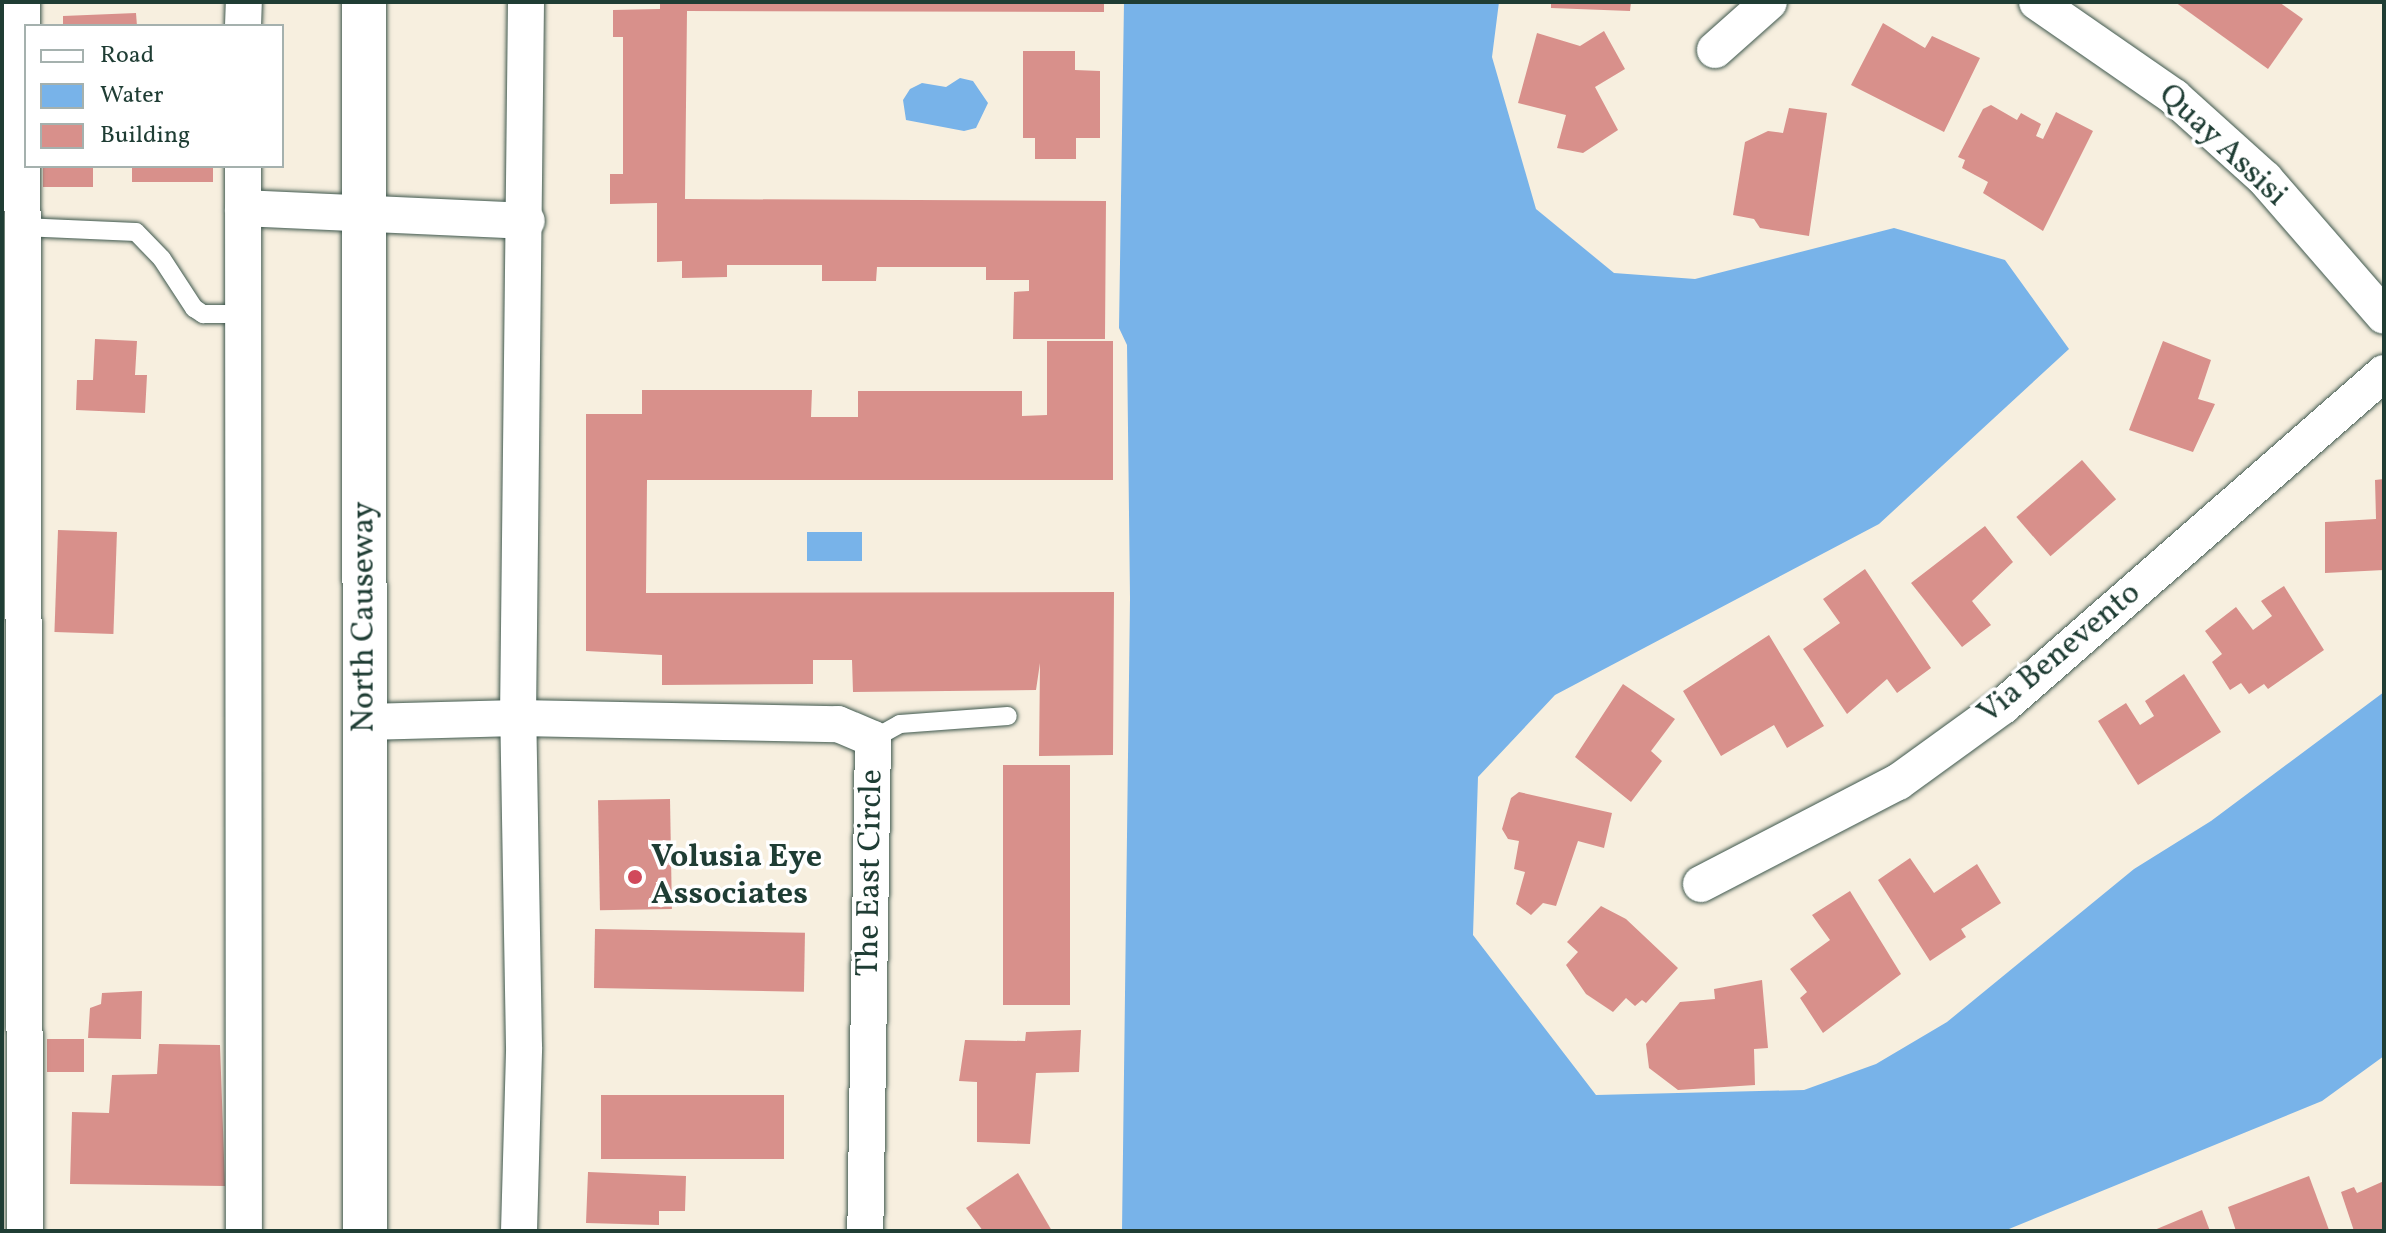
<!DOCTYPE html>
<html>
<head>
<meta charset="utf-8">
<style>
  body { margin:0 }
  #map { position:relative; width:2386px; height:1233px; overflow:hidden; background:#f7efdf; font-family:Vollkorn,serif }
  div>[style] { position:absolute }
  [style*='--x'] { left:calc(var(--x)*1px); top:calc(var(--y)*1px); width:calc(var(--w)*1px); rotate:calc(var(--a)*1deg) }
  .water>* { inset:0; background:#78b3e9; transform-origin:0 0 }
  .building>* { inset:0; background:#d8908b; transform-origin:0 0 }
  .roads { filter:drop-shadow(0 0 2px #3f584e) drop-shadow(0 0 2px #3f584e) }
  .lane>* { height:18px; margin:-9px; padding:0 9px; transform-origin:9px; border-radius:9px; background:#fff }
  .street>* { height:36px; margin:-18px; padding:0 18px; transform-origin:18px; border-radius:18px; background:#fff }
  .secondary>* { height:44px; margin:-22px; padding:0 22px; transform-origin:22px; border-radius:22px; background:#fff }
  .dots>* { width:22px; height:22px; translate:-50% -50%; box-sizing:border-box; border:4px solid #fff; border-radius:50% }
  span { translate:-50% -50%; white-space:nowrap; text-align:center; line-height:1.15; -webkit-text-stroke:7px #fff; paint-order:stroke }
  .street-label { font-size:32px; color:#1f3d34 }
  .poi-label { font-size:32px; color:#1f3d34; font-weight:700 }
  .left { translate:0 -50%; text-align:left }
  .frame { position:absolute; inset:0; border:4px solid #1f3d34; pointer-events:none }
  .legend { position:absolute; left:24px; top:24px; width:260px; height:144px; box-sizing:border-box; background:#fff; border:2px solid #a5b1ae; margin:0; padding:10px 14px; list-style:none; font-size:24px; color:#1f3d34 }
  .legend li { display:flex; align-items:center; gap:16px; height:40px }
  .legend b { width:40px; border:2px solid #a5b1ae }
</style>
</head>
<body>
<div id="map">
  <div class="water">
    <i style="clip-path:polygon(1124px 2px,1499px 2px,1492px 57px,1536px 209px,1614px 273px,1695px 279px,1894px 228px,2005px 260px,2069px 349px,1879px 524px,1555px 695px,1478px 777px,1473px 935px,1596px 1095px,1804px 1090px,1876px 1064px,1947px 1022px,2134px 869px,2211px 821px,2384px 692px,2384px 1056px,2322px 1101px,2004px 1231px,1122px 1231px,1130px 598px,1127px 345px,1119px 328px)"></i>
    <i style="clip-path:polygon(960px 78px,973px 81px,988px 103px,976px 128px,964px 131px,906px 120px,903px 100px,910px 89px,922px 83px,946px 87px)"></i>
    <i style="left:807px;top:532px;width:55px;height:29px"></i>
  </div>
  <div class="building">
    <i style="clip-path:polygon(660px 2px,1104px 2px,1104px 12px,687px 11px,685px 199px,1106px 201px,1105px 339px,1013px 339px,1014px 292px,1029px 291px,1029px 280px,986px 280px,986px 267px,877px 267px,876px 281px,822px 281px,822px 265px,727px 265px,727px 277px,682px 278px,682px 261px,657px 262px,657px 203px,610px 204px,610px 174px,623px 174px,623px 37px,613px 37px,613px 10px,660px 9px)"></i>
    <i style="clip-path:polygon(1551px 2px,1631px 2px,1630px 11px,1551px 8px)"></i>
    <i style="clip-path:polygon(2175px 2px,2279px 2px,2303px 19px,2268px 69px)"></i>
    <i style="clip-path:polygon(136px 13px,137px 26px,63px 26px,63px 16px)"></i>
    <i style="clip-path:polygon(1883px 23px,1925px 48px,1932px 36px,1980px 58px,1944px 132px,1851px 85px)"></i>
    <i style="clip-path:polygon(1604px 31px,1625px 69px,1595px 87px,1618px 130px,1583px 153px,1557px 148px,1566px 115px,1518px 103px,1537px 33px,1580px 46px)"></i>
    <i style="clip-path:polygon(1023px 51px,1075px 51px,1075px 70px,1100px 71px,1100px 138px,1076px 138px,1076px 159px,1035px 159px,1035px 138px,1023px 138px)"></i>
    <i style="clip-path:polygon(1991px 105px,2017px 120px,2021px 113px,2041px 124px,2036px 136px,2043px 139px,2056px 112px,2093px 131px,2043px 231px,1983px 193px,1988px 182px,1962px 168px,1965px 160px,1958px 157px,1983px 109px)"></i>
    <i style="clip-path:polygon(1789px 108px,1827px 113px,1809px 236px,1760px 228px,1754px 219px,1733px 215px,1745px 142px,1768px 131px,1783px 133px)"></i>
    <i style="left:43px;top:166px;width:50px;height:21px"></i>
    <i style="left:132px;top:166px;width:81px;height:16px"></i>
    <i style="clip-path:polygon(95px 339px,137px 341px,135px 375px,147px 375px,145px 413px,76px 410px,77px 380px,93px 380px)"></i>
    <i style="clip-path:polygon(1047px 341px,1113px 341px,1113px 480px,647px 480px,646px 593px,1114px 592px,1113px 755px,1039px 756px,1040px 663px,1036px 690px,853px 692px,852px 660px,813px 660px,813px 684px,662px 685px,662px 655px,586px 651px,586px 414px,642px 414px,642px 390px,812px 390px,811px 417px,858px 417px,858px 391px,1022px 391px,1022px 416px,1047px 415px)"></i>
    <i style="clip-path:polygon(2163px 341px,2211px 360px,2198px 399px,2215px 404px,2193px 452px,2129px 430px)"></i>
    <i style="left:2082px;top:460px;width:52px;height:87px;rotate:49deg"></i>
    <i style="clip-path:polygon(2384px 479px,2384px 570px,2325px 573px,2325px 522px,2376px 519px,2375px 480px)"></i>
    <i style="clip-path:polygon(1985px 526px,2013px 562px,1972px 601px,1991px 625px,1962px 647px,1911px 583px)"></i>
    <i style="left:58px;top:530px;width:59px;height:102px;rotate:2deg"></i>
    <i style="clip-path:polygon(1865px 569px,1931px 668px,1897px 693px,1887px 679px,1847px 714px,1803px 649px,1840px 623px,1823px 599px)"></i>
    <i style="clip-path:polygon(2284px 586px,2324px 650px,2268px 689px,2264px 684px,2249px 694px,2241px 683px,2230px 690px,2212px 662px,2222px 654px,2205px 631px,2236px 607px,2253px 630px,2272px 616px,2261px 601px)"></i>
    <i style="clip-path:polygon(1769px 635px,1824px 726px,1787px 748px,1774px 725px,1721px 756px,1683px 691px)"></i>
    <i style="clip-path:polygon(2184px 674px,2221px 732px,2138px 785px,2098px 721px,2126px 703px,2140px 725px,2154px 716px,2145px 701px)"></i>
    <i style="clip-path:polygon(1623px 684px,1675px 719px,1651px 751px,1662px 761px,1631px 802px,1575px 757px)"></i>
    <i style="left:1003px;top:765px;width:67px;height:240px"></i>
    <i style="clip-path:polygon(1519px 792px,1612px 813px,1604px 848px,1578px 841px,1556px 906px,1543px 903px,1531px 915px,1516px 904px,1525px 872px,1514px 869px,1519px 841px,1508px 839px,1502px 829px,1511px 798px)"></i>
    <i style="left:670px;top:799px;width:110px;height:72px;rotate:89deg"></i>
    <i style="clip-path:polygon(1910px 858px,1934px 893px,1977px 864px,2001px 903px,1961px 929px,1966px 937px,1930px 961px,1878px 880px)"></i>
    <i style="clip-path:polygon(1850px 891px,1901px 974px,1823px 1033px,1800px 998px,1807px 992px,1790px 969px,1830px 940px,1812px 915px)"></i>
    <i style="clip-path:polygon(1601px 906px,1626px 919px,1678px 968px,1646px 1003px,1642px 1000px,1635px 1006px,1626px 998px,1613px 1012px,1586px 994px,1566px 965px,1578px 952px,1567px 942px)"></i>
    <i style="left:595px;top:929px;width:210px;height:59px;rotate:1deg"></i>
    <i style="clip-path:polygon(1762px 980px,1768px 1048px,1754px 1049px,1755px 1085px,1678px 1090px,1649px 1068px,1646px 1044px,1680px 1002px,1715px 999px,1714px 989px)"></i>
    <i style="clip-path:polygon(142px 991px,141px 1039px,88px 1038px,90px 1008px,101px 1004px,102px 993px)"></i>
    <i style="clip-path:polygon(1081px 1030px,1079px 1072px,1036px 1073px,1030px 1144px,977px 1142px,977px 1082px,959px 1081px,965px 1040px,1025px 1041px,1026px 1032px)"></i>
    <i style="left:47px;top:1039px;width:37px;height:33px"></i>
    <i style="clip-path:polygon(159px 1044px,220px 1045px,225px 1186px,70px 1184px,72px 1112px,109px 1113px,112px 1075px,157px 1074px)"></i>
    <i style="left:601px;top:1095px;width:183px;height:64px"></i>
    <i style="clip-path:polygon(588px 1172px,686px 1176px,685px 1211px,659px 1211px,659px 1225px,586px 1223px)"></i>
    <i style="clip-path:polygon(1018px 1173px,1052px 1231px,983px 1231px,966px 1208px)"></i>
    <i style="clip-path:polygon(2309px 1176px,2329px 1230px,2236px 1231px,2228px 1207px)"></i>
    <i style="clip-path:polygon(2384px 1181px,2384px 1231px,2354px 1231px,2341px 1192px,2354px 1187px,2357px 1193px)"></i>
    <i style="clip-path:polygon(2202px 1210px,2210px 1231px,2152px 1231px)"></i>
  </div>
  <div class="roads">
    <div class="lane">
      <i style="--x:22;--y:227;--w:114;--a:2.5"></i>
      <i style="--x:136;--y:232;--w:37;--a:46"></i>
      <i style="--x:162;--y:259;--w:59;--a:56.9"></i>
      <i style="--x:194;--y:308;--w:11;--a:34"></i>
      <i style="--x:203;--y:314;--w:40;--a:0"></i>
      <i style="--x:873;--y:739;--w:31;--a:-29"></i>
      <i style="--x:900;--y:724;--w:108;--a:-4.2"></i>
    </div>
    <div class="street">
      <i style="--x:22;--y:2;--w:1229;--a:89.86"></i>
      <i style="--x:2037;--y:2;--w:167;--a:34.7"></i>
      <i style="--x:2174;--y:97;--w:122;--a:42"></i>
      <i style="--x:2265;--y:179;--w:181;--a:49"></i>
      <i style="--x:243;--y:26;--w:24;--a:-88"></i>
      <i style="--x:1715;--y:50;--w:72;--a:-41.6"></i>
      <i style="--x:243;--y:166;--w:1065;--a:89.95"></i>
      <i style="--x:243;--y:208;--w:284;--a:2.6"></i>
      <i style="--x:365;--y:722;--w:153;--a:-1.5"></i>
      <i style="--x:518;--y:718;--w:320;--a:1.1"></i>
      <i style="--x:838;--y:724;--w:38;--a:23"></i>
      <i style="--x:873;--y:739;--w:492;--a:90.9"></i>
      <i style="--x:1701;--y:884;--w:222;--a:-27.4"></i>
      <i style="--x:1898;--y:782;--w:130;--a:-35.9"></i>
      <i style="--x:2003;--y:706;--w:506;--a:-41.15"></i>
      <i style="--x:519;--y:1231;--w:184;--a:-88.4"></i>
      <i style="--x:524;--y:1047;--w:329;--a:-91"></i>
      <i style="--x:518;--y:718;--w:716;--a:-89.36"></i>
    </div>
    <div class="secondary">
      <i style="--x:364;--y:2;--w:1229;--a:89.95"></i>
    </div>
  </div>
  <div class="dots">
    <i style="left:635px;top:877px;background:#d1495b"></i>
  </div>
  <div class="street-label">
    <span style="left:2222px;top:146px;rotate:43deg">Quay Assisi</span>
    <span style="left:365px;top:617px;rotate:-90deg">North Causeway</span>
    <span style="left:2060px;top:654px;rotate:-40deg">Via Benevento</span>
    <span style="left:871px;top:873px;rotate:-89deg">The East Circle</span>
  </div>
  <div class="poi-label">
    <span class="left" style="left:651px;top:877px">Volusia Eye<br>Associates</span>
  </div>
  <div class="frame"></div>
  <ul class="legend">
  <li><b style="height:10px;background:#fff"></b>Road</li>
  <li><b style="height:22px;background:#78b3e9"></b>Water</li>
  <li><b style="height:22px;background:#d8908b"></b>Building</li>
  </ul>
</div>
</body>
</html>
